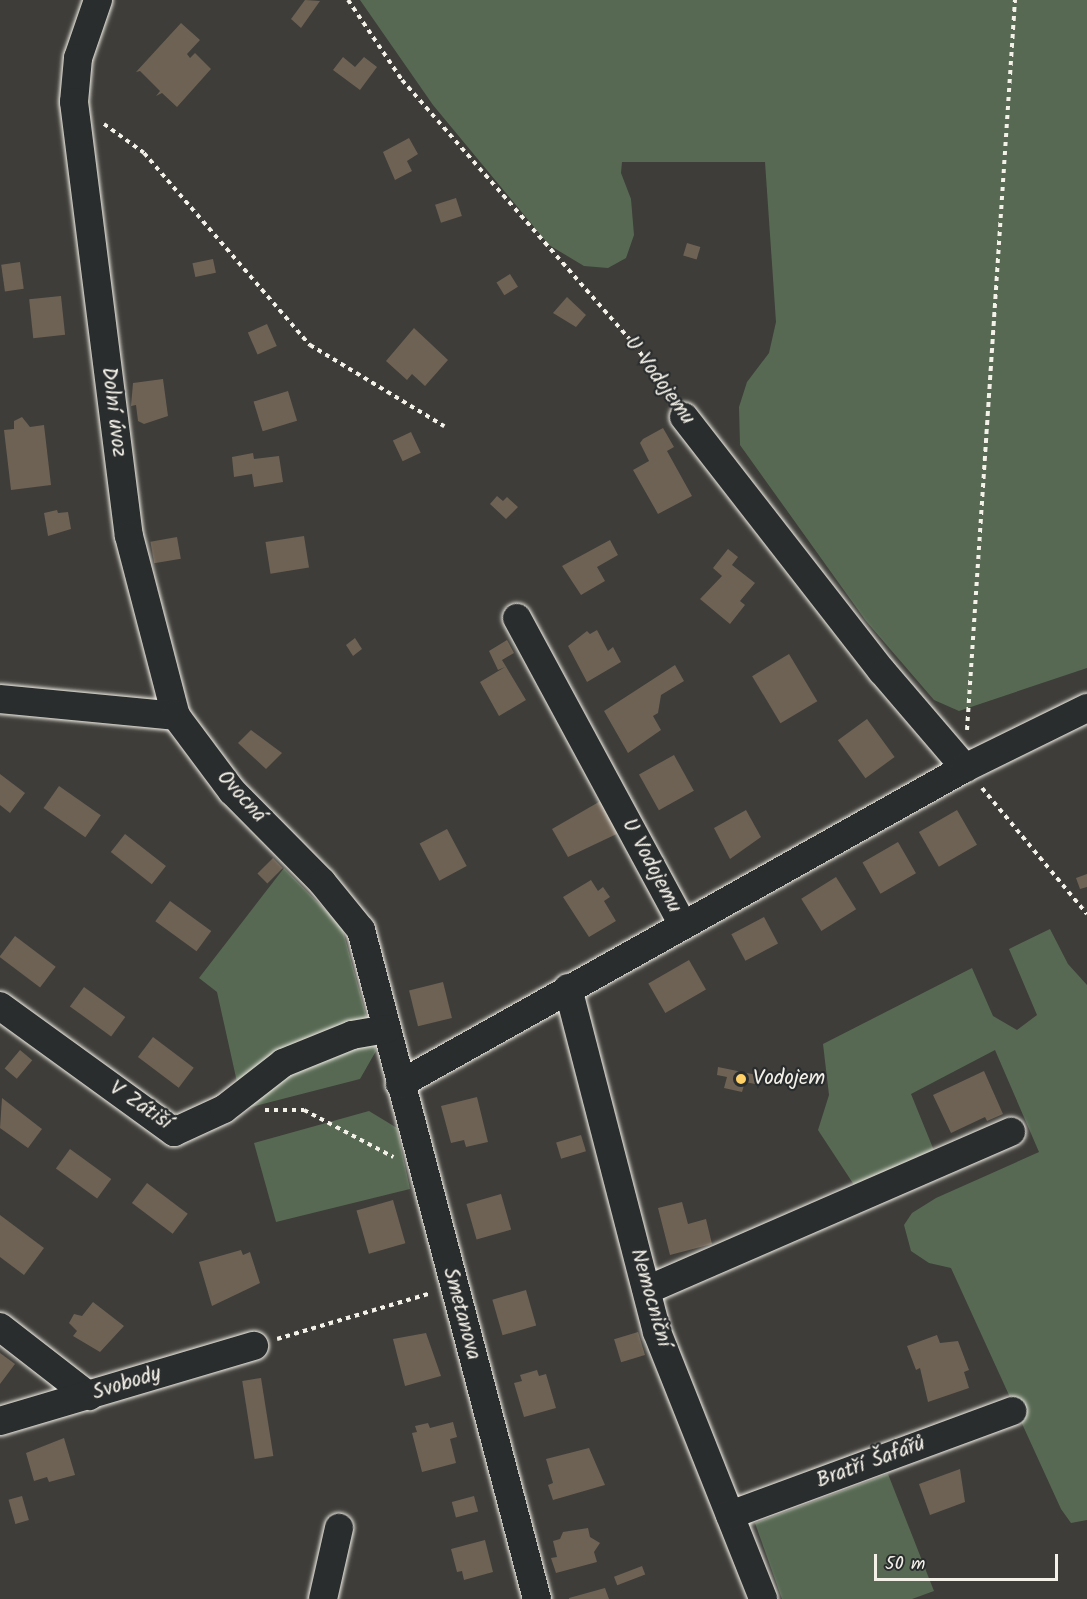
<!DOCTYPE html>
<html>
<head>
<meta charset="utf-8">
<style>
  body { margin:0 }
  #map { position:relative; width:1087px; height:1599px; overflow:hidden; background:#3e3d39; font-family:Kalam,sans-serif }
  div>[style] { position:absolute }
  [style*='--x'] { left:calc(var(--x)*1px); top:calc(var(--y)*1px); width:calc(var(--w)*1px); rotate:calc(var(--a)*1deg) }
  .green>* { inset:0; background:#576953 }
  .building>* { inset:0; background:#6e6254; transform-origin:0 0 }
  .path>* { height:4px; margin-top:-2px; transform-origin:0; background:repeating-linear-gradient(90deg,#f4f1e8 0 4.5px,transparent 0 9px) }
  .roads { filter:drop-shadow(0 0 2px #f4f1e8) drop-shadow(0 0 2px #f4f1e8) }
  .street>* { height:28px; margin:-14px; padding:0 14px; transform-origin:14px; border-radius:14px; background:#2a2d2e }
  .dots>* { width:16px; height:16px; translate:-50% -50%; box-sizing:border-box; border:3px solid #2a2d2e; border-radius:50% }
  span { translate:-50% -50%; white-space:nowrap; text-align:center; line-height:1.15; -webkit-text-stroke:4.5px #2a2d2e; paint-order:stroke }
  .street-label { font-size:21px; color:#f4f1e8 }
  .poi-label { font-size:21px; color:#f4f1e8 }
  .left { translate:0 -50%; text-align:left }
  .scale { position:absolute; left:874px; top:1554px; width:184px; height:27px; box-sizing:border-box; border:3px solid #f4f1e8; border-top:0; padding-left:8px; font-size:18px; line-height:21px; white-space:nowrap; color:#f4f1e8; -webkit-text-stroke:4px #2a2d2e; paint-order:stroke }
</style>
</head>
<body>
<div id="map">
  <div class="green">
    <i style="clip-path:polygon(360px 0,1087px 0,1087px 668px,959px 711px,934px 700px,866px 621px,740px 445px,739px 407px,747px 382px,769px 353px,776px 322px,765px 162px,622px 162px,621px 173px,631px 199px,634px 235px,626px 258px,608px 268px,584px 266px,549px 245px,433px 105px)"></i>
    <i style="clip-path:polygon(284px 868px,342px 927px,376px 1051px,360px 1079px,243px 1109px,217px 992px,199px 978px)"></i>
    <i style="clip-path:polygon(1050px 929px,1068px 964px,1087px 985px,1087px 1520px,1071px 1523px,1061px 1509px,951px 1268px,929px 1263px,911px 1251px,904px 1225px,912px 1213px,936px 1198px,1039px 1152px,995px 1050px,911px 1094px,937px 1158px,858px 1191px,818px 1130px,829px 1095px,823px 1044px,972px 968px,993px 1016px,1017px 1030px,1037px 1015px,1009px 949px)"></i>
    <i style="clip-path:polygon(369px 1111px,397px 1128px,410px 1189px,276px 1222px,254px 1143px)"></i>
    <i style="clip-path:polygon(888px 1474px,934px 1591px,912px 1599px,782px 1599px,755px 1523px)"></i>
  </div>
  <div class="building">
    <i style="clip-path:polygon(305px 0,320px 1px,301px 28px,291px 19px)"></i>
    <i style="clip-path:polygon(181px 23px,200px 40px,187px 54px,190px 58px,195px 53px,211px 69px,177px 107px,162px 93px,156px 96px,160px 91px,140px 71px,136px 72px)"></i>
    <i style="clip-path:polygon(343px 57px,355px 67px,364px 57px,377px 67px,360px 90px,333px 70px)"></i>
    <i style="clip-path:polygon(409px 138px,418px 154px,407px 161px,412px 171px,395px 180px,383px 152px)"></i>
    <i style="left:456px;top:198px;width:19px;height:22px;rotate:72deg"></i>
    <i style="left:687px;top:243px;width:14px;height:13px;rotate:17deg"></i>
    <i style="left:213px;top:259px;width:14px;height:21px;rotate:78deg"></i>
    <i style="left:20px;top:262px;width:27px;height:19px;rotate:82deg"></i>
    <i style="left:510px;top:274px;width:15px;height:16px;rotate:58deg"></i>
    <i style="left:61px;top:296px;width:39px;height:32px;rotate:84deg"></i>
    <i style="clip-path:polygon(567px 297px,586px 315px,576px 327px,553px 313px)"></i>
    <i style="left:267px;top:324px;width:24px;height:21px;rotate:66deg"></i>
    <i style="clip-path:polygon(414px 328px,448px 360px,425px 386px,412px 374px,407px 380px,386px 361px)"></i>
    <i style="clip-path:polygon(163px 379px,168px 416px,144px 424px,138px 421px,136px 405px,131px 406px,133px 383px)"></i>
    <i style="left:288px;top:391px;width:31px;height:36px;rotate:73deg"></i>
    <i style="clip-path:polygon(22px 417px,30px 427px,44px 425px,51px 485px,11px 490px,4px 430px,14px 429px,14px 421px)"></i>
    <i style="clip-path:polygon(663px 428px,674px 447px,667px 451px,692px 496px,658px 514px,633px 470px,649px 461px,640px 443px,643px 439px)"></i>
    <i style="left:411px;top:432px;width:23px;height:20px;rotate:65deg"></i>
    <i style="clip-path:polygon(253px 453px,254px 459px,279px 456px,283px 482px,254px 487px,252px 474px,234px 477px,232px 457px)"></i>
    <i style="clip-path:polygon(497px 496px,503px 501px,507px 497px,518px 507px,506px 519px,490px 504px)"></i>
    <i style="clip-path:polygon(57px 510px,58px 513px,68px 512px,71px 529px,48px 536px,44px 513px)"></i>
    <i style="left:304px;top:536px;width:32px;height:39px;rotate:81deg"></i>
    <i style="left:177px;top:537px;width:22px;height:27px;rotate:80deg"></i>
    <i style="clip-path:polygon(610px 540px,618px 555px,597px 567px,605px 581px,581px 595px,562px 566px)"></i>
    <i style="clip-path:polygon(728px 549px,738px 557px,732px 565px,755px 583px,740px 601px,745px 605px,730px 624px,700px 599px,722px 576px,713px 568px)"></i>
    <i style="clip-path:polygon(597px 630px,608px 651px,613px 647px,621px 662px,587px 682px,568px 646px,587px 631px,590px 634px)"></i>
    <i style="clip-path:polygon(355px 638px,362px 649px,353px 656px,346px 645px)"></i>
    <i style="clip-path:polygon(507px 640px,514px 653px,502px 660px,526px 700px,499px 716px,480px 682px,505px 667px,498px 670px,489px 651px)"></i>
    <i style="left:789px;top:654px;width:55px;height:43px;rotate:59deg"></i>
    <i style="clip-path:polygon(675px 665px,684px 681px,661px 695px,658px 713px,653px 716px,661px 730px,628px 753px,604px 711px)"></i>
    <i style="left:867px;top:719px;width:47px;height:36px;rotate:54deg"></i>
    <i style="clip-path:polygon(251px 730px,282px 753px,266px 769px,238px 743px)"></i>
    <i style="left:674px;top:755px;width:41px;height:40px;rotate:61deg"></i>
    <i style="clip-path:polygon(0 774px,25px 793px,10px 813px,0 805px)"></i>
    <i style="left:59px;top:786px;width:51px;height:27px;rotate:35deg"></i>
    <i style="clip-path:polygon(604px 799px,623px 831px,568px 857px,552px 829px)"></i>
    <i style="clip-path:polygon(746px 810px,761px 837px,730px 859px,714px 828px)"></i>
    <i style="left:957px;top:810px;width:40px;height:44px;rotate:60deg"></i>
    <i style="left:447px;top:829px;width:42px;height:31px;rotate:62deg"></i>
    <i style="left:125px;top:834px;width:52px;height:23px;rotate:38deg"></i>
    <i style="left:898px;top:842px;width:36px;height:41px;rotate:60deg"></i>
    <i style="left:273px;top:858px;width:14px;height:22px;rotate:45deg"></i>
    <i style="clip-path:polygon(1087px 874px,1087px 887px,1080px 889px,1076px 878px)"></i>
    <i style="left:836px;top:877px;width:38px;height:41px;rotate:58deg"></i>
    <i style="clip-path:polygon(591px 880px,598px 891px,603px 887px,610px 897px,604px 901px,616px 921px,589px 937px,563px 897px)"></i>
    <i style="left:170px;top:901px;width:51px;height:25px;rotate:36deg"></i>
    <i style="left:764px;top:917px;width:30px;height:37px;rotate:62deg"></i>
    <i style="left:15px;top:936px;width:51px;height:26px;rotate:37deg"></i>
    <i style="left:689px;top:960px;width:34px;height:47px;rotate:60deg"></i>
    <i style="left:443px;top:982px;width:37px;height:35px;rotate:76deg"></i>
    <i style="left:84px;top:987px;width:51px;height:24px;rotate:36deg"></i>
    <i style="left:153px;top:1037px;width:51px;height:25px;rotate:37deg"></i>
    <i style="left:20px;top:1050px;width:16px;height:24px;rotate:40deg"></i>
    <i style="clip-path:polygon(718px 1067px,757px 1075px,755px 1084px,745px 1082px,742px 1092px,724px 1088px,727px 1077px,717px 1075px)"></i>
    <i style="clip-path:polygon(984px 1071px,1003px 1114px,987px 1121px,985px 1117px,951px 1133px,933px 1095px)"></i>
    <i style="clip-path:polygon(477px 1097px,488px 1142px,466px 1147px,464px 1140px,451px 1143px,441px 1106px)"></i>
    <i style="clip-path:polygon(2px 1098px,42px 1129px,28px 1148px,0 1128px)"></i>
    <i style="left:581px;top:1135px;width:17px;height:26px;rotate:73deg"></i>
    <i style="left:70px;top:1149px;width:51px;height:24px;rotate:36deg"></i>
    <i style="left:147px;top:1183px;width:51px;height:25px;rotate:37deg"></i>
    <i style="left:501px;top:1194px;width:37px;height:36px;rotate:74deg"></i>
    <i style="left:393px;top:1200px;width:45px;height:38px;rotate:74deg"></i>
    <i style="clip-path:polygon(682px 1202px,688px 1224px,706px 1219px,712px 1244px,670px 1255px,658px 1208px)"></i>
    <i style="clip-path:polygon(0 1215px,44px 1248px,24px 1275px,0 1257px)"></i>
    <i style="clip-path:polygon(241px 1250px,243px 1255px,250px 1252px,260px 1283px,212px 1306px,199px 1262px)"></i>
    <i style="left:526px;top:1290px;width:37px;height:35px;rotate:74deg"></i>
    <i style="clip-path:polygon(93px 1302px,124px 1326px,100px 1352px,73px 1336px,77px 1331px,69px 1323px,74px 1314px,82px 1316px)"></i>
    <i style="left:638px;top:1332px;width:24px;height:25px;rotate:73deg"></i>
    <i style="clip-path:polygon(426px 1333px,441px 1376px,405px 1386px,393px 1339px)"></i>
    <i style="clip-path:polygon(937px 1335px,940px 1343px,958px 1341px,969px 1370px,964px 1372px,969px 1388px,928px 1402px,920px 1368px,916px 1370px,907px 1346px)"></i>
    <i style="clip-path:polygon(0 1353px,15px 1364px,0 1384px)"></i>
    <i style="clip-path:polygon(537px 1370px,539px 1376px,546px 1374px,556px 1408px,524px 1417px,514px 1383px,522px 1381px,520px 1375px)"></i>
    <i style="left:261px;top:1378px;width:79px;height:19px;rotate:81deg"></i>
    <i style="clip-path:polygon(453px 1422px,457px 1437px,450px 1439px,456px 1463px,422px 1472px,412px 1433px,417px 1432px,415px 1426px,428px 1423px,430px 1428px)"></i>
    <i style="clip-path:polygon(64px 1438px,75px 1475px,49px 1482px,47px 1477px,34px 1481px,26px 1453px)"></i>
    <i style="clip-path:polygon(589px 1448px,605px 1485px,553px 1500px,548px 1485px,553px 1483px,546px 1459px)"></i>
    <i style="clip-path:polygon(960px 1469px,965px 1502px,930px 1515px,919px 1484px)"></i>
    <i style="left:22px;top:1496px;width:25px;height:14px;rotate:74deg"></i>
    <i style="left:474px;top:1496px;width:16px;height:23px;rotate:75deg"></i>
    <i style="clip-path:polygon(588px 1528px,590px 1537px,600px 1543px,594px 1552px,597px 1562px,556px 1573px,551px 1558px,557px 1557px,553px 1541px,560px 1539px,563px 1532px)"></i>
    <i style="clip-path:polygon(485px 1540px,493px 1572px,464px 1580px,462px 1571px,457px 1572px,451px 1549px)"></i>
    <i style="left:642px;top:1566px;width:9px;height:30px;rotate:69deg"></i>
    <i style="clip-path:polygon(605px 1588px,609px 1599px,569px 1599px,569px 1598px)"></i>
  </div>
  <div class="path">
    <i style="--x:348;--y:0;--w:97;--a:56"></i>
    <i style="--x:402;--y:80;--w:353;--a:48.7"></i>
    <i style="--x:635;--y:345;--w:63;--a:56.1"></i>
    <i style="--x:104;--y:124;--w:49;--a:35.9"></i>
    <i style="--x:144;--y:153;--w:254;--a:49.2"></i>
    <i style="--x:310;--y:345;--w:157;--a:31.2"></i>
    <i style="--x:967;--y:730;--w:732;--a:-86.24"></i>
    <i style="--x:982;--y:788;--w:164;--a:50.2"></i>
    <i style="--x:265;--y:1110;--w:39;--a:0"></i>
    <i style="--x:304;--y:1110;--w:101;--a:27.8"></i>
    <i style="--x:277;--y:1339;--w:161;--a:-16.6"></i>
  </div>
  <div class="roads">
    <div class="street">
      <i style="--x:98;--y:0;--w:61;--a:109"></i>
      <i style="--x:78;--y:58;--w:44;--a:95.2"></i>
      <i style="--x:74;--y:102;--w:437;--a:82.8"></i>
      <i style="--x:129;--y:536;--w:186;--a:75.4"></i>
      <i style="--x:684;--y:417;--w:322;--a:52.1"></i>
      <i style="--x:882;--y:671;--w:128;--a:49.4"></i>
      <i style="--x:517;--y:618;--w:347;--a:61.6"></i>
      <i style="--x:0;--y:699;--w:177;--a:5.5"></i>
      <i style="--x:176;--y:716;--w:94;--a:53.3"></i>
      <i style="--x:232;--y:791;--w:128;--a:45.3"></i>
      <i style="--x:322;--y:882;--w:62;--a:50.9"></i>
      <i style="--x:361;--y:930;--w:692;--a:75.26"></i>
      <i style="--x:568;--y:988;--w:355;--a:75.5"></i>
      <i style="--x:657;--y:1332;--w:287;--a:68.3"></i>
      <i style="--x:0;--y:1006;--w:215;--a:35.9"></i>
      <i style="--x:174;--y:1132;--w:55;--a:-24.7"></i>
      <i style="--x:224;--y:1109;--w:75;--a:-37.9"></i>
      <i style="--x:283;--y:1063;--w:74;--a:-22.1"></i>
      <i style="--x:352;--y:1035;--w:35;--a:-10"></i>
      <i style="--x:400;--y:1084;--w:647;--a:-29.22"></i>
      <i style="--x:965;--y:768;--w:136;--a:-26.2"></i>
      <i style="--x:647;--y:1290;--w:397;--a:-23.5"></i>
      <i style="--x:0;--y:1327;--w:113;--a:37.8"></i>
      <i style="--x:0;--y:1421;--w:265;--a:-16.5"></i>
      <i style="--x:730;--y:1515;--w:301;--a:-20.2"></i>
      <i style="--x:323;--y:1599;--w:73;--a:-77.3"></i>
    </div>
  </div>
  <div class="dots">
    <i style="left:741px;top:1079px;background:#ffd166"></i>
  </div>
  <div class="street-label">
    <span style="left:659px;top:381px;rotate:54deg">U Vodojemu</span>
    <span style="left:113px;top:412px;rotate:83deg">Dolní úvoz</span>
    <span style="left:241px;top:797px;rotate:48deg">Ovocná</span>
    <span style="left:651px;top:866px;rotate:62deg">U Vodojemu</span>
    <span style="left:140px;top:1106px;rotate:34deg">V Zátiší</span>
    <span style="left:650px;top:1298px;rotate:74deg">Nemocniční</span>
    <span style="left:461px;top:1314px;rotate:75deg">Smetanova</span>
    <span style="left:127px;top:1384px;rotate:-17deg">Svobody</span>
    <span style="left:871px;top:1463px;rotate:-20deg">Bratří Šafářů</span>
  </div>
  <div class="poi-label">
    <span class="left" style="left:753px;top:1079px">Vodojem</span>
  </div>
  <div class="scale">50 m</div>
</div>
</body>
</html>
